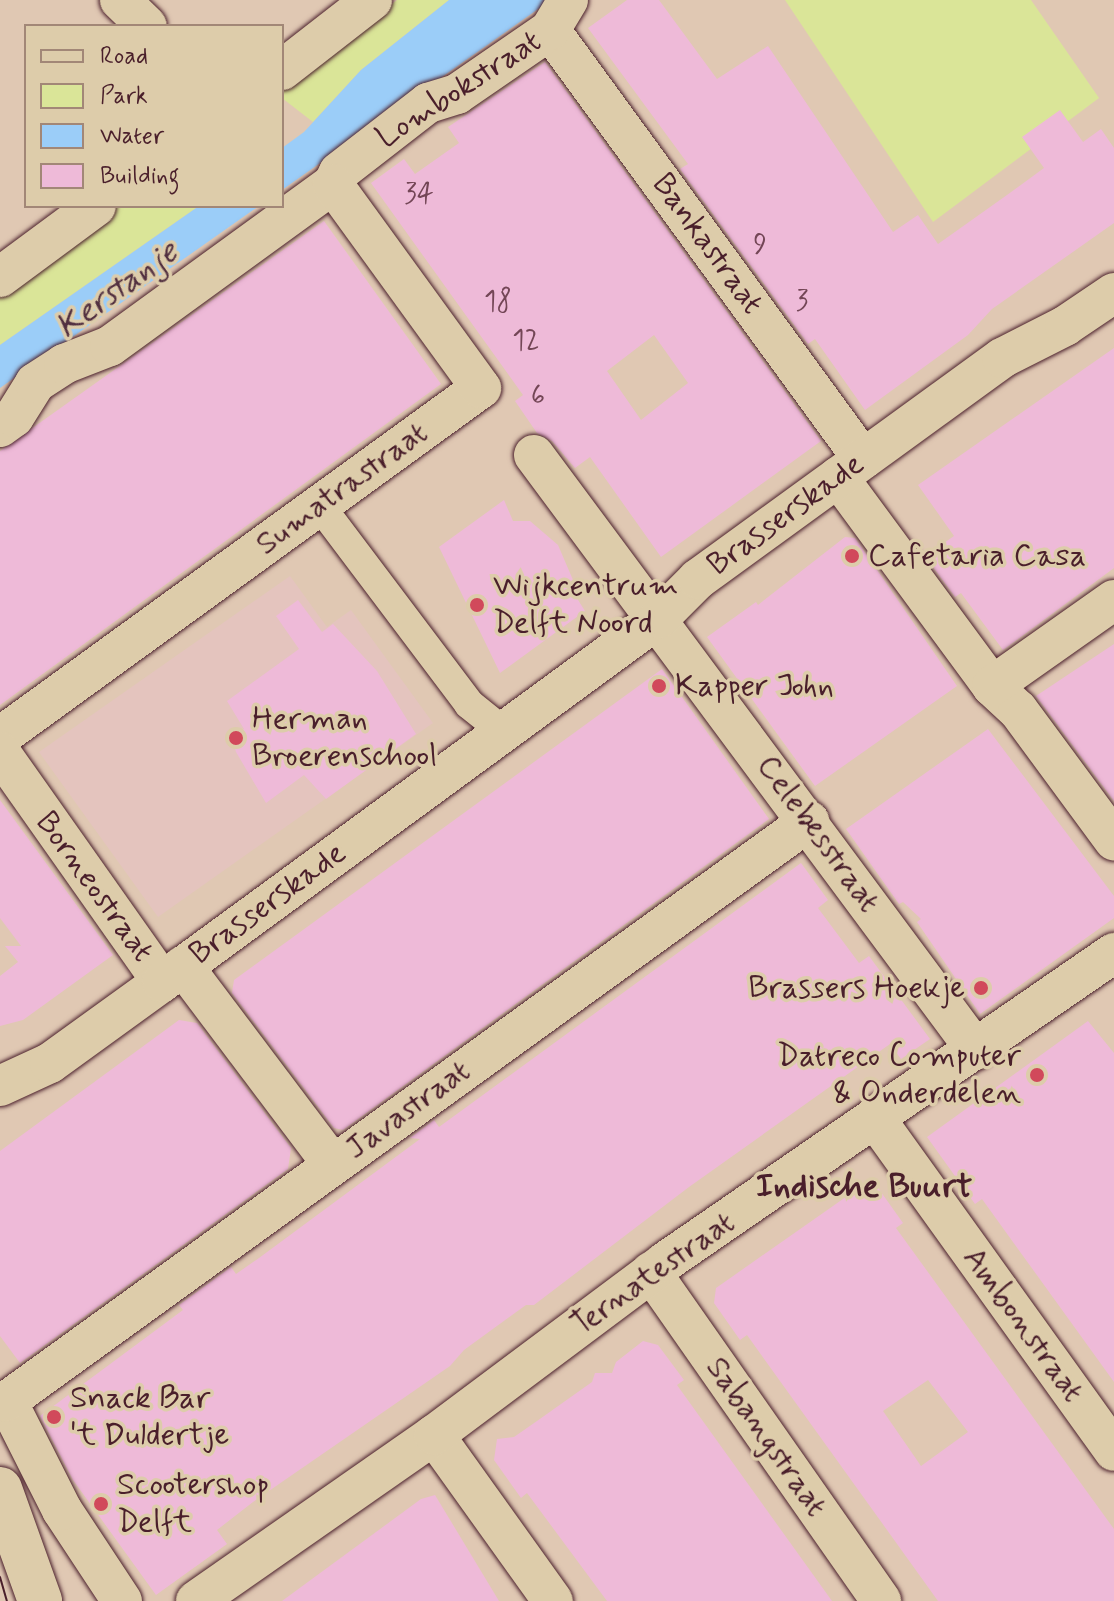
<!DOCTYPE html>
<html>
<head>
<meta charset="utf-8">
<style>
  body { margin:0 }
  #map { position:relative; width:1114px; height:1601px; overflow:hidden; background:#e0c8b3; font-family:Mynerve,sans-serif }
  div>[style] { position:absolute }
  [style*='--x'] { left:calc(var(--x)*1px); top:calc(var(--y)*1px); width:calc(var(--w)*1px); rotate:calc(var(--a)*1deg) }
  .built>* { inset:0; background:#e4c4be }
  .green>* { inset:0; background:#dae598 }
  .water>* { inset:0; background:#9bcdf8 }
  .building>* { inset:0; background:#eebad8 }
  .roads { filter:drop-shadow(0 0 2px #4a1f2b) drop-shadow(0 0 2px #4a1f2b) }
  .pedestrian>* { height:30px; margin:-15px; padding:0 15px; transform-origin:15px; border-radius:15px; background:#dca }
  .minor>* { height:40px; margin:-20px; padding:0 20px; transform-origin:20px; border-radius:20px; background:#dca }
  .secondary>* { height:44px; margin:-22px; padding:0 22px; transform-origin:22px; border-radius:22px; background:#dca }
  .tram>* { height:2px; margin:-1px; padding:0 1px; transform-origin:1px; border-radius:1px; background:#4a1f2b }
  .dots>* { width:22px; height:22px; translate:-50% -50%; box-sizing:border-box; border:4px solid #dca; border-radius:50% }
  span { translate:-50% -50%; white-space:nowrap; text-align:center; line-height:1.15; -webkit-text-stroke:7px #dca; paint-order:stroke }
  .number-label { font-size:28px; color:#734656 }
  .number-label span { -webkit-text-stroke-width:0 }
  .street-label { font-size:32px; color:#4a1f2b }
  .poi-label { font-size:32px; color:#4a1f2b }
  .left { translate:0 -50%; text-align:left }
  .right { translate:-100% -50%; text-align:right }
  .water-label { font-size:34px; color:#523040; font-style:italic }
  .neighbourhood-label { font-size:34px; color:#4a1f2b; font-weight:700 }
  .legend { position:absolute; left:24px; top:24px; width:260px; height:184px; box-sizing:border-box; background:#dca; border:2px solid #a28777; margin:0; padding:10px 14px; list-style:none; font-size:24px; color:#4a1f2b }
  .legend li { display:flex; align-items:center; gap:16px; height:40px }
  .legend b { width:40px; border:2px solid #a28777 }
</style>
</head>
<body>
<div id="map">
  <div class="built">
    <i style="clip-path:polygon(290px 576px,327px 627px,351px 610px,433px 723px,158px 917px,39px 752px)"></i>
  </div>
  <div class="green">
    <i style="clip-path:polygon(397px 0,449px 0,361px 70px,313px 122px,282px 98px,282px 87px)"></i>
    <i style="clip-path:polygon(785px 0,1031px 0,1099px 98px,933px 222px)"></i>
    <i style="clip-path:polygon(117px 206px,199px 206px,0 345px,0 297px)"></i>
  </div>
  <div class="water">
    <i style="clip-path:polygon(449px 0,551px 0,282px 190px,282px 148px,304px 132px,361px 70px)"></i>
    <i style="clip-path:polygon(199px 206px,259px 206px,0 388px,0 345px)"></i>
  </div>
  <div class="building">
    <i style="clip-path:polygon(627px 0,659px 0,717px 79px,768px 46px,893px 232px,918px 215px,938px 244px,1007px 195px,1044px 168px,1022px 137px,1060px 110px,1083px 142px,1101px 129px,1114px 148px,1114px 223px,992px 309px,968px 335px,865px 410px,815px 339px,808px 344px,680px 169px,688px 164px,588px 28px)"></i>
    <i style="clip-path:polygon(evenodd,545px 62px,821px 441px,661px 557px,590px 457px,575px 468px,552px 441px,537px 433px,515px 401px,523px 395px,371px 183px,404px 159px,415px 174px,459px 143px,448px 127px,545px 62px,654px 335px,688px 383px,641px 420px,607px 371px,654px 335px)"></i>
    <i style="clip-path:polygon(324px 221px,441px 384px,0 705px,0 451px)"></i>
    <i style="clip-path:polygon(1114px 348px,1114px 568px,1003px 650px,961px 593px,955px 597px,925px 556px,954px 536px,918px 485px)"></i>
    <i style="clip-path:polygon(504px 500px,513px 521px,530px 521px,558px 545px,573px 580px,568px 584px,585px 611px,500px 673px,439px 547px)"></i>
    <i style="clip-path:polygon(845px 537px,855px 538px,957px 686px,815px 786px,707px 637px,756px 602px,758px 605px)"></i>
    <i style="clip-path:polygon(298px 600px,322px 632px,333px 624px,377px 671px,416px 734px,326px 799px,304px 775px,266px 803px,236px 752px,232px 738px,244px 729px,227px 701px,299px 649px,276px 616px)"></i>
    <i style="clip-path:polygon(1114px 644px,1114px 801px,1036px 696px)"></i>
    <i style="clip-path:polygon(662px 669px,769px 819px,343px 1130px,334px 1128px,232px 993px,234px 980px)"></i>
    <i style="clip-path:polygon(988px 729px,1114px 896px,1114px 918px,980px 1014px,917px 922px,921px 919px,903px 902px,899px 904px,846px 829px)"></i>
    <i style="clip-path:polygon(0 800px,113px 955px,23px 1020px,0 1026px,0 976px,18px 962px,5px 946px,21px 946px,0 918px)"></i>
    <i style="clip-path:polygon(801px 863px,828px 900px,818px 908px,859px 963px,869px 956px,930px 1039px,901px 1059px,890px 1044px,689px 1187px,534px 1305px,526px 1305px,464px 1350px,450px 1366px,253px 1502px,217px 1530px,227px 1544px,156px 1595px,73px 1480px,40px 1416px,183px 1310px,179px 1305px,231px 1267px,236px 1274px,259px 1258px,420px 1139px,410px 1138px,434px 1120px,439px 1127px)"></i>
    <i style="clip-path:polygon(179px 1020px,197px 1023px,291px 1148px,288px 1169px,20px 1363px,0 1336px,0 1151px)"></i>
    <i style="clip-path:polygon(1088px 1021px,1114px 1053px,1114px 1382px,982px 1199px,975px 1204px,927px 1137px)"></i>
    <i style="clip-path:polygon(evenodd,855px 1182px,876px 1185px,903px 1223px,896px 1228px,1114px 1529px,1114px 1601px,938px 1601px,747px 1335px,740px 1340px,714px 1303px,716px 1288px,853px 1192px,855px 1182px,928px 1380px,968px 1432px,921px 1466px,883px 1411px,928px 1380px)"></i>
    <i style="clip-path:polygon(643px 1341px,658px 1345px,684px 1380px,677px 1385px,832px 1601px,607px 1601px,527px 1493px,521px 1498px,494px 1460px,497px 1439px,514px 1437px,537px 1421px,592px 1382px,595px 1373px,612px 1373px,616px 1362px)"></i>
    <i style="clip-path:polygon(435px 1495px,499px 1601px,282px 1601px,421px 1499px)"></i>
  </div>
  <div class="roads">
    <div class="pedestrian">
      <i style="--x:320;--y:506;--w:248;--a:53"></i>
      <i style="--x:469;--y:704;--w:45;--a:38.7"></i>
    </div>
    <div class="minor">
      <i style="--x:120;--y:0;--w:37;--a:44"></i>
      <i style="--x:550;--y:30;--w:531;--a:53.89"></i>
      <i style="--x:282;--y:70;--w:114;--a:-37.9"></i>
      <i style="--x:0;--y:277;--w:119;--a:-36.5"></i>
      <i style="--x:0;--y:427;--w:17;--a:-36"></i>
      <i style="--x:14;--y:417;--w:40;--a:-58"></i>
      <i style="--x:35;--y:383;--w:35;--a:-33"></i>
      <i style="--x:64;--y:364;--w:49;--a:-21.4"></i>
      <i style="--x:110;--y:346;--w:276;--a:-36"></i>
      <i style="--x:333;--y:184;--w:13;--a:-63"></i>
      <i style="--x:339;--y:172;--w:113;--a:-37.8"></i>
      <i style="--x:428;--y:103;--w:30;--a:-17"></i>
      <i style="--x:457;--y:94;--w:113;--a:-34.5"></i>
      <i style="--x:550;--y:30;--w:35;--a:-59"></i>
      <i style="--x:534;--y:455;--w:741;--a:53.39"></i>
      <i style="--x:838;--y:477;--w:260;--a:53.6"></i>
      <i style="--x:992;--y:686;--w:35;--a:43"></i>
      <i style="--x:1018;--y:710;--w:162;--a:53.6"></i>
      <i style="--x:992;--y:686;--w:149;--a:-35.2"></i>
      <i style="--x:0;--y:737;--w:594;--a:-35.96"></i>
      <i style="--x:481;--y:388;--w:252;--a:-126"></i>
      <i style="--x:0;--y:752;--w:281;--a:54.8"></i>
      <i style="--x:183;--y:966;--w:248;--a:53"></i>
      <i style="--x:0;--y:1086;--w:55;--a:-24.7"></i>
      <i style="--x:50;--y:1063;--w:138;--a:-35.9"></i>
      <i style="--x:162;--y:982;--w:616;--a:-36.22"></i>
      <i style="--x:659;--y:618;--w:55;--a:-45"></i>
      <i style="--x:698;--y:579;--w:376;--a:-36"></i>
      <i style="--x:1002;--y:358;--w:71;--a:-26.9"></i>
      <i style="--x:1065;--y:326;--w:59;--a:-34"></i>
      <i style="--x:877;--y:1121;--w:406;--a:54.3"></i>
      <i style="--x:651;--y:1272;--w:401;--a:55"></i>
      <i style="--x:434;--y:1435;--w:204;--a:54.4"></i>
      <i style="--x:122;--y:1601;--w:109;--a:-123.4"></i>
      <i style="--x:62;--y:1510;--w:122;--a:-116.8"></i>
      <i style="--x:7;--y:1401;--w:990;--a:-35.87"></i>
      <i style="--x:196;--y:1601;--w:290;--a:-34.9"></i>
      <i style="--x:434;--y:1435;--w:289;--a:-36.8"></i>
      <i style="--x:665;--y:1262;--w:545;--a:-34.54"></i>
    </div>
    <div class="secondary">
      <i style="--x:0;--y:1489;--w:119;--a:70.3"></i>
    </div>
  </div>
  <div class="tram">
    <i style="--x:0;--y:1577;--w:25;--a:74"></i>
  </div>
  <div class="dots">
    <i style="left:852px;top:556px;background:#d1495b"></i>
    <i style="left:477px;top:605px;background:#d1495b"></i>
    <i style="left:659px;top:686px;background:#d1495b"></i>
    <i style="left:236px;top:738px;background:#d1495b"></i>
    <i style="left:981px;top:988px;background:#d1495b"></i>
    <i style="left:1037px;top:1075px;background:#d1495b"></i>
    <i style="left:54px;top:1417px;background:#d1495b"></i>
    <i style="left:101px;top:1504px;background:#d1495b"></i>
  </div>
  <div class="number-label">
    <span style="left:419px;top:195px">34</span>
    <span style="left:760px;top:246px">9</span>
    <span style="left:802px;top:302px">3</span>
    <span style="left:498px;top:303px">18</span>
    <span style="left:526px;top:342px">12</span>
    <span style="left:538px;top:397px">6</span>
  </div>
  <div class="street-label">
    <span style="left:459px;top:90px;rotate:-33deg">Lombokstraat</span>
    <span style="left:707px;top:244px;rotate:54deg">Bankastraat</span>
    <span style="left:342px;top:489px;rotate:-36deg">Sumatrastraat</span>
    <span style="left:786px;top:515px;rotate:-36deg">Brasserskade</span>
    <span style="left:818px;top:834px;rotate:54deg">Celebesstraat</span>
    <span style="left:94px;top:887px;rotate:54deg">Borneostraat</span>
    <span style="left:268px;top:904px;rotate:-36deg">Brasserskade</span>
    <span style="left:408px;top:1110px;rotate:-36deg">Javastraat</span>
    <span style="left:653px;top:1274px;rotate:-35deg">Ternatestraat</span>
    <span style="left:1023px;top:1325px;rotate:54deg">Ambonstraat</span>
    <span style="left:766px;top:1437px;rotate:55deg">Sabangstraat</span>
  </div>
  <div class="poi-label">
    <span class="left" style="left:868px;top:556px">Cafetaria Casa</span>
    <span class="left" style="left:493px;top:605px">Wijkcentrum<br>Delft Noord</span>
    <span class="left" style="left:675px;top:686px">Kapper John</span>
    <span class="left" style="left:252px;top:738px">Herman<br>Broerenschool</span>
    <span class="right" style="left:965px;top:988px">Brassers Hoekje</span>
    <span class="right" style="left:1021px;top:1075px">Datreco Computer<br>&amp; Onderdelen</span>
    <span class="left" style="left:70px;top:1417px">Snack Bar<br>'t Duldertje</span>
    <span class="left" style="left:117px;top:1504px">Scootershop<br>Delft</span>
  </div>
  <div class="water-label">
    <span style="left:117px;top:290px;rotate:-36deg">Kerstanje</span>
  </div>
  <div class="neighbourhood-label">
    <span style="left:864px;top:1187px">Indische Buurt</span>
  </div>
  <ul class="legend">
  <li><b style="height:10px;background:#dca"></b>Road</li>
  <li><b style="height:22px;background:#dae598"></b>Park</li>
  <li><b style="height:22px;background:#9bcdf8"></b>Water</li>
  <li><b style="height:22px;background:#eebad8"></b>Building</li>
  </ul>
</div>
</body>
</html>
